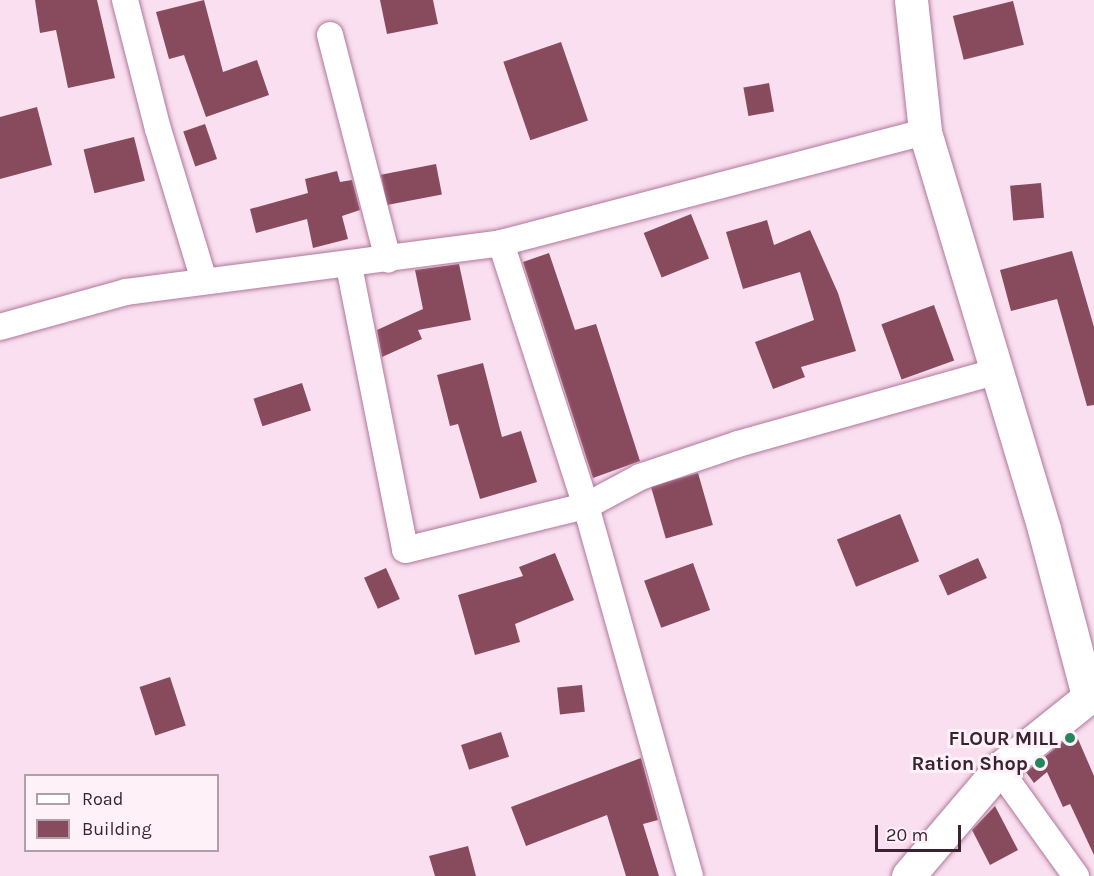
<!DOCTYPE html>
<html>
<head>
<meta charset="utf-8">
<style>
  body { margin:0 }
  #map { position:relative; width:1094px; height:876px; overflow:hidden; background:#f9dfef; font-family:Karla,sans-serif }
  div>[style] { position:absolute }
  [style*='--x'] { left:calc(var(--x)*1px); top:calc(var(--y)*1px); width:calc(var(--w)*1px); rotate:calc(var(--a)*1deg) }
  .building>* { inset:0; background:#884a5d; transform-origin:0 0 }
  .roads { filter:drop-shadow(0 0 2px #b1779c) drop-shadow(0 0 2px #b1779c) }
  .minor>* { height:26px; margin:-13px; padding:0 13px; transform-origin:13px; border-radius:13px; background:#fff }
  .secondary>* { height:33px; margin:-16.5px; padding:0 16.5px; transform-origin:16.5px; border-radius:16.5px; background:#fff }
  .dots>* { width:16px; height:16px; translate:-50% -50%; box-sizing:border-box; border:3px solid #fef1f8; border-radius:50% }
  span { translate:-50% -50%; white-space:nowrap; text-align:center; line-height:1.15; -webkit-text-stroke:6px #fef1f8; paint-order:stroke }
  .poi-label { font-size:20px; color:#3a2231; font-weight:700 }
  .right { translate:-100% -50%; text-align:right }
  .legend { position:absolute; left:24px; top:774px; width:195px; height:78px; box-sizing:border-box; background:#fef1f8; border:2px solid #b09ea8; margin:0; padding:8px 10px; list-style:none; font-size:18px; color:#3a2231 }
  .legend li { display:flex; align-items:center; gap:12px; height:30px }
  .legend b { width:30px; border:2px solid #b09ea8 }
  .scale { position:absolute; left:875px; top:825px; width:86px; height:27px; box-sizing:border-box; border:3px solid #3a2231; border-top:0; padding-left:8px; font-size:18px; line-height:21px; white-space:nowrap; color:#3a2231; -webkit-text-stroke:4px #fef1f8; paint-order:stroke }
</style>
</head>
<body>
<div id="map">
  <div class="building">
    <i style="clip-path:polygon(35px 0,97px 0,115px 78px,68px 88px,56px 30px,40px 33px)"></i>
    <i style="clip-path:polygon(204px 0,223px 72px,257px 60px,269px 95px,206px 117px,184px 55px,169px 59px,156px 12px)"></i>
    <i style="clip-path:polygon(380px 0,433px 0,438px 24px,387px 34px)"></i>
    <i style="left:1013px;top:1px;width:45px;height:62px;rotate:76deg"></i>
    <i style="left:561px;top:42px;width:83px;height:61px;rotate:71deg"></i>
    <i style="left:769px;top:83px;width:29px;height:26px;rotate:80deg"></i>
    <i style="clip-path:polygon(37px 107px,52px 165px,0 179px,0 117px)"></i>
    <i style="left:205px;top:124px;width:37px;height:23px;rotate:71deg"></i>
    <i style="left:134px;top:137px;width:45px;height:52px;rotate:76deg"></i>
    <i style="left:436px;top:164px;width:31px;height:56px;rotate:79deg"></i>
    <i style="clip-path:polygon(337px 171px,340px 182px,352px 180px,360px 210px,342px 216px,348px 239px,313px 248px,307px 219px,256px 233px,250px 209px,308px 193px,305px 179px)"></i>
    <i style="left:1041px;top:183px;width:35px;height:31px;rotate:85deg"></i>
    <i style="left:691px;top:214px;width:48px;height:51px;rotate:68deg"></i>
    <i style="clip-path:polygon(767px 220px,774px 245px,810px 230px,838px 293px,856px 351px,801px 367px,805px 377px,773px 389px,755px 342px,814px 320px,800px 272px,743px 289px,726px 232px)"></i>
    <i style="clip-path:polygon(1072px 251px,1094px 327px,1094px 405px,1087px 406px,1057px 299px,1011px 311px,1000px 270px)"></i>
    <i style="clip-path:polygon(549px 253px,575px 330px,596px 324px,640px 461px,593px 478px,523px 262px)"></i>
    <i style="clip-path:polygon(459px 264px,471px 320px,418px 330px,422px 339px,382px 357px,377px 330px,423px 309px,415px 270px)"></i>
    <i style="left:934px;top:305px;width:59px;height:56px;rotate:70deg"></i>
    <i style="clip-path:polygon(483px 363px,502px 437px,521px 431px,537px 482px,480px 499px,458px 424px,450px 426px,437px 375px)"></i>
    <i style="left:302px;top:383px;width:29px;height:51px;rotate:72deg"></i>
    <i style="left:698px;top:473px;width:54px;height:49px;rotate:74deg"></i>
    <i style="left:900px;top:514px;width:51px;height:68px;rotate:68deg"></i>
    <i style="clip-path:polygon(555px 553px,574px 600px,515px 624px,520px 642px,475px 655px,458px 595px,523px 576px,519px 567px)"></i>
    <i style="left:978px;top:558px;width:22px;height:43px;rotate:66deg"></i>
    <i style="left:693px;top:563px;width:50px;height:52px;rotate:70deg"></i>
    <i style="left:386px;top:568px;width:34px;height:24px;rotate:66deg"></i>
    <i style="left:170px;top:677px;width:51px;height:32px;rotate:72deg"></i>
    <i style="left:582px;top:685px;width:27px;height:25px;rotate:84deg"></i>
    <i style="left:501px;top:732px;width:26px;height:42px;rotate:72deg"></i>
    <i style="clip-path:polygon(1075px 732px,1094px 776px,1094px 855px,1070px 804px,1063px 807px,1047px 772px,1034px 783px,1026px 772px)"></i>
    <i style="clip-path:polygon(641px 758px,658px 820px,643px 824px,659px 876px,626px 876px,607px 815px,526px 846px,511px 807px)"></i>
    <i style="clip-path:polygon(995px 806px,1018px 850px,990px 865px,972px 830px)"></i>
    <i style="clip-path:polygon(468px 846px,476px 876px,435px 876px,429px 856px)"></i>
  </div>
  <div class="roads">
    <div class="minor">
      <i style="--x:125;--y:0;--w:133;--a:75.7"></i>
      <i style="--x:158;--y:129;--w:158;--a:73.1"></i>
      <i style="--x:330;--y:35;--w:232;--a:75.5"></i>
      <i style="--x:501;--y:243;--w:276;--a:72.1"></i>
      <i style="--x:586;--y:506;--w:384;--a:74.3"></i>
      <i style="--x:349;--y:266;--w:289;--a:78.8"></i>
      <i style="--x:405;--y:550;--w:186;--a:-13.7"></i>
      <i style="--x:586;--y:506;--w:61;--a:-28.2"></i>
      <i style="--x:640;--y:477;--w:103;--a:-18.6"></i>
      <i style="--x:738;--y:444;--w:269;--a:-15.7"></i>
      <i style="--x:0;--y:327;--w:131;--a:-15.5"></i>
      <i style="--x:126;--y:292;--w:378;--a:-7.4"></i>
      <i style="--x:501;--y:243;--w:438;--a:-14.7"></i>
      <i style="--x:999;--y:769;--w:132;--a:54.3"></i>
    </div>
    <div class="secondary">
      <i style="--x:911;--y:0;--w:133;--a:83.9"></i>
      <i style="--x:925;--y:132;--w:414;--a:73.3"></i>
      <i style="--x:1044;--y:529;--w:173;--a:75.2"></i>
      <i style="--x:908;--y:876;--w:140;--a:-49.6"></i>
      <i style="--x:999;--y:769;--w:122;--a:-38.7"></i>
    </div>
  </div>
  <div class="dots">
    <i style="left:1070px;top:738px;background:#26855d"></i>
    <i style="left:1040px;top:763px;background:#26855d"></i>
  </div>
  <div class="poi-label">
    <span class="right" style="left:1058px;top:738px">FLOUR MILL</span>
    <span class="right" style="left:1028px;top:763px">Ration Shop</span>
  </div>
  <ul class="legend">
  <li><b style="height:8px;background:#fff"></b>Road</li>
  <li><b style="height:16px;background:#884a5d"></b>Building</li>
  </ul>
  <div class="scale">20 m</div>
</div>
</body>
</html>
